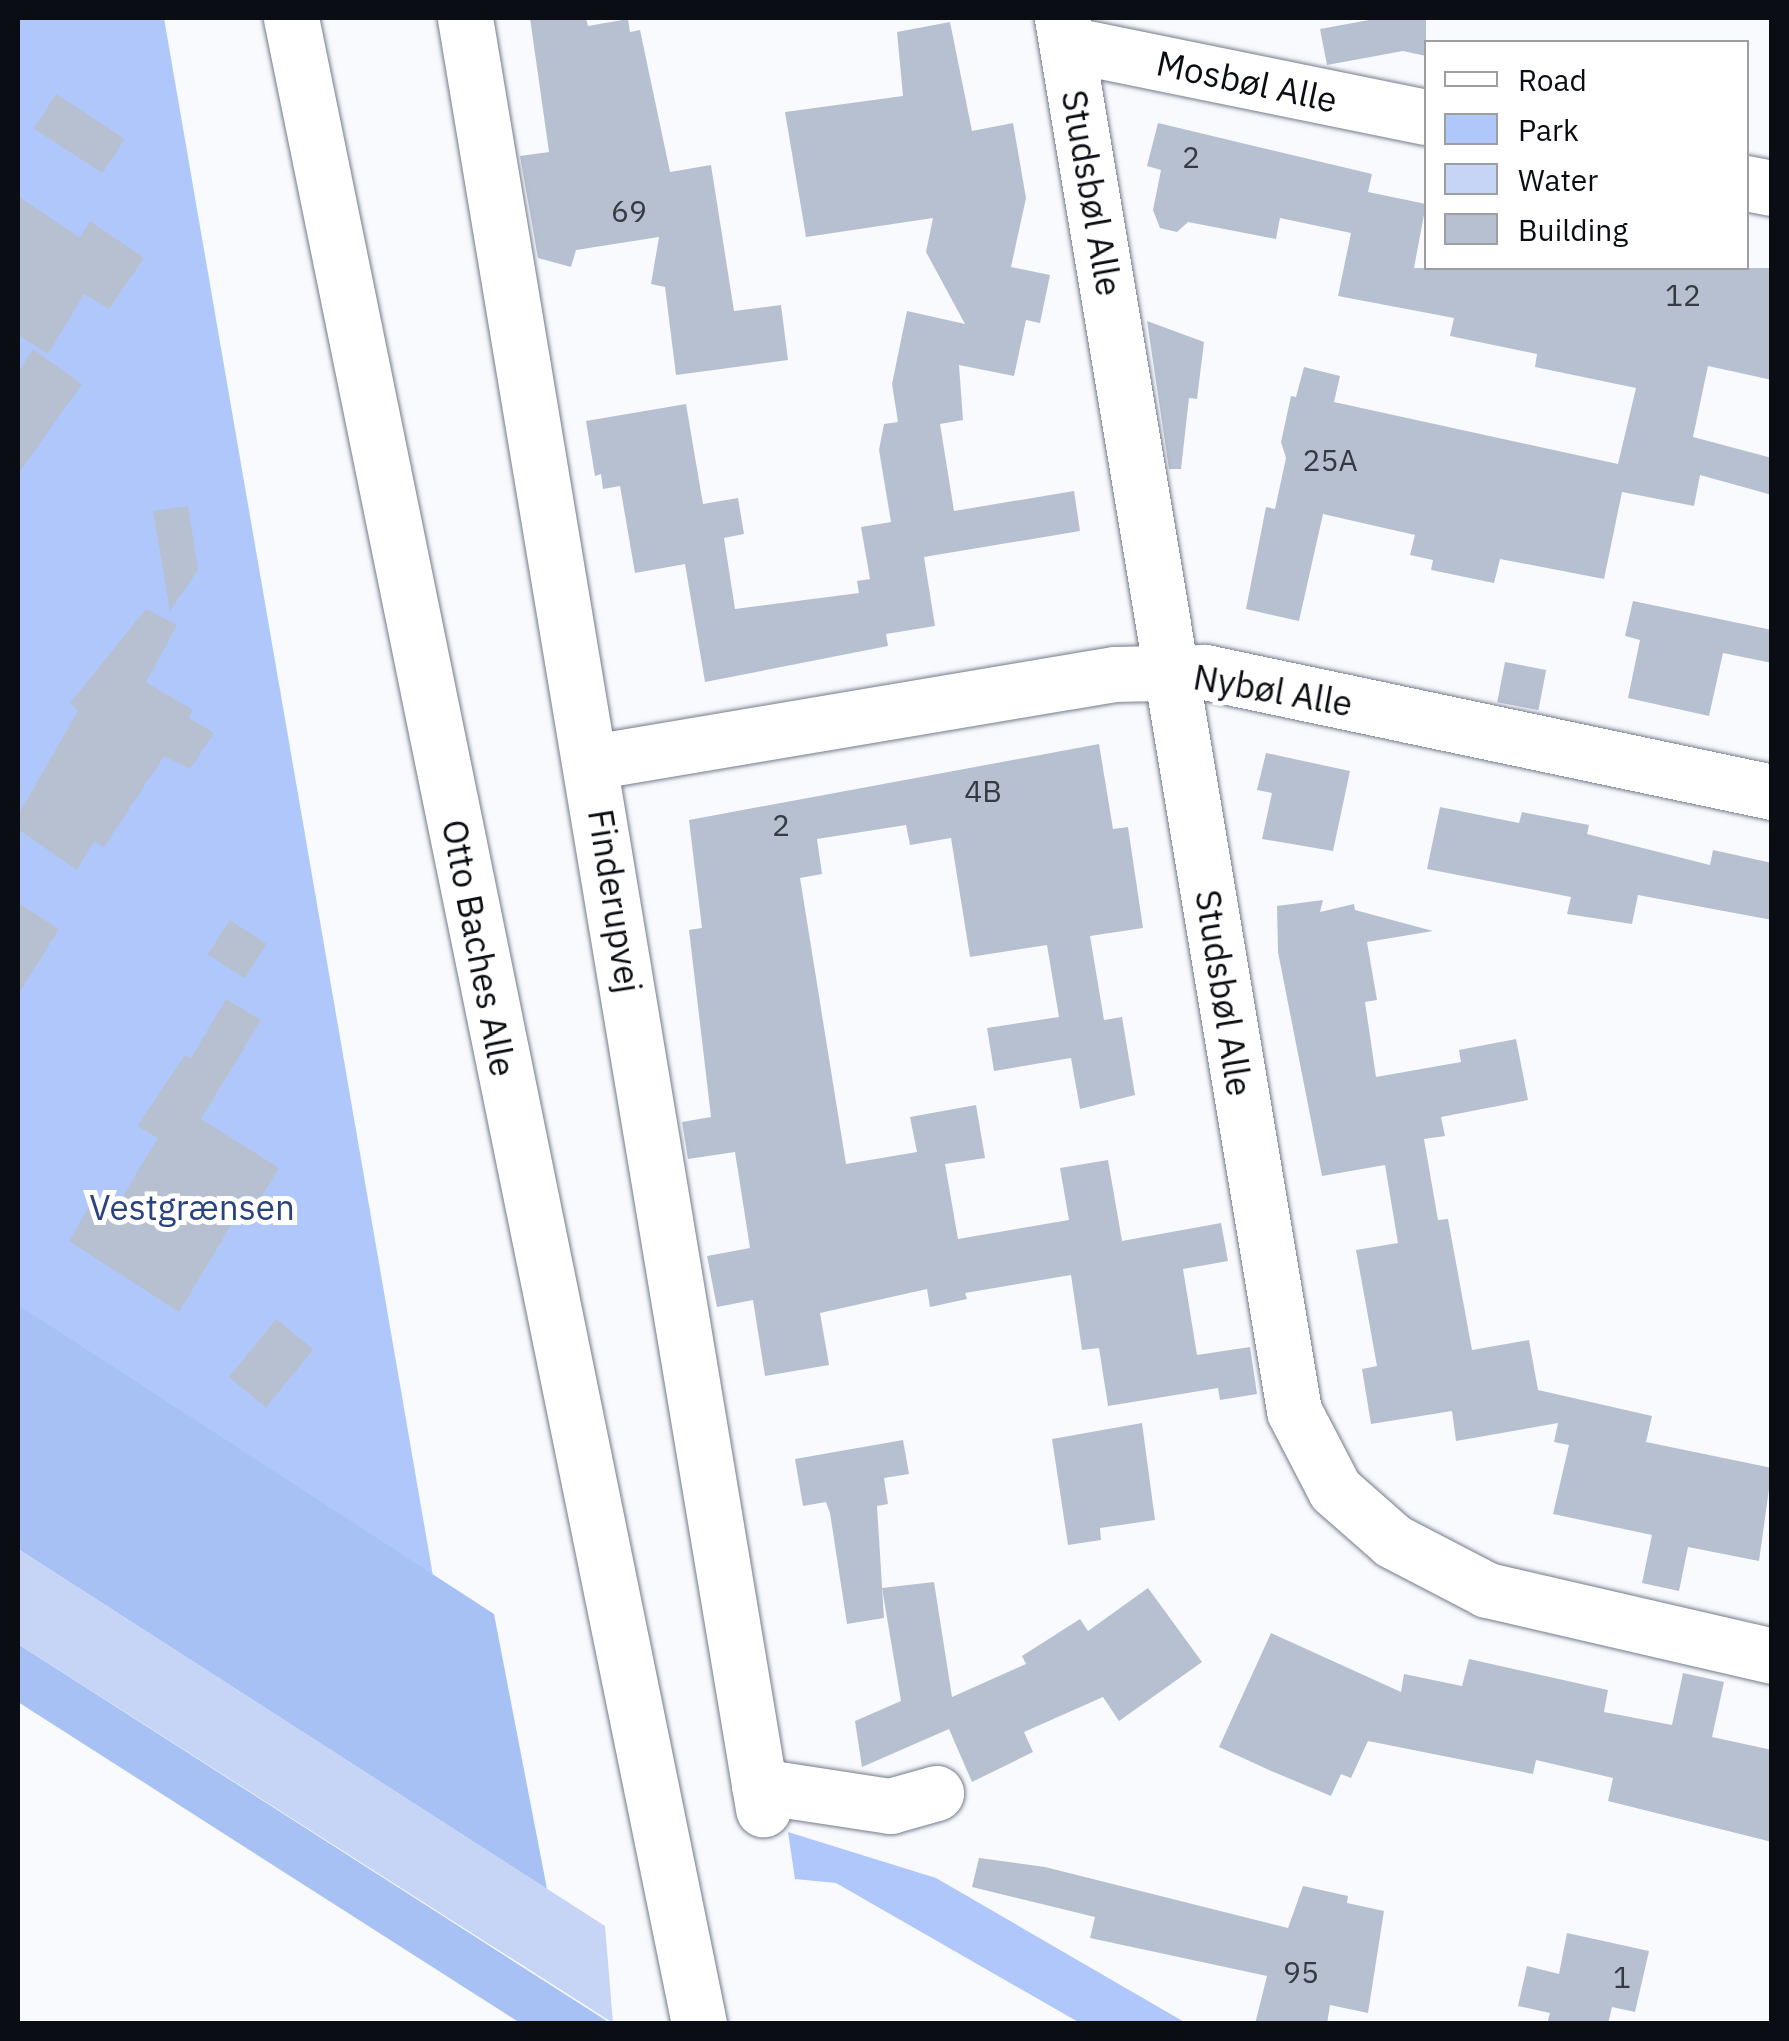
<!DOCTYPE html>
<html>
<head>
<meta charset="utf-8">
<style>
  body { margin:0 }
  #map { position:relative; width:1789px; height:2041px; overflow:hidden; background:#f8fafd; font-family:"IBM Plex Sans",sans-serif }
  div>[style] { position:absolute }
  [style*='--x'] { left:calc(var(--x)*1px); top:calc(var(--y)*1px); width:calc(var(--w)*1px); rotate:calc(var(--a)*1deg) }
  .green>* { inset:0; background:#afc7fb }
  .forest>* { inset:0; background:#a8c1f5 }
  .water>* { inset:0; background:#c6d5f5 }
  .building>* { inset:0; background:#b7c0d1; transform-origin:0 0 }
  .roads { filter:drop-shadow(0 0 2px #747c8c) drop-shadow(0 0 2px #747c8c) }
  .minor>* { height:55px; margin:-27.5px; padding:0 27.5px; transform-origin:27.5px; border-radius:27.5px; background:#fff }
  span { translate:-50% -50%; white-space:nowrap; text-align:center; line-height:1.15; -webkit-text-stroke:10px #fff; paint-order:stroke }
  .number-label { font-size:30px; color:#353a42 }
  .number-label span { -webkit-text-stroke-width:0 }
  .street-label { font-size:35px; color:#0a0d13 }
  .park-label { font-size:35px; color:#294381 }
  .frame { position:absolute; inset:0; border:20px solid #0a0d13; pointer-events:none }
  .legend { position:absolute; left:1424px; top:40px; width:325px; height:230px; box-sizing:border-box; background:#fff; border:2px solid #9d9ea1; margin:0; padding:12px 18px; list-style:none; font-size:30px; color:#0a0d13 }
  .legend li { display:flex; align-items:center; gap:20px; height:50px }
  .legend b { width:50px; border:2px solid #9d9ea1 }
</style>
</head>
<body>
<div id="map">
  <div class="green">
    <i style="clip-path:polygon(18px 18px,164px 18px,433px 1576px,18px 1309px)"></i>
    <i style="clip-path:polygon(788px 1832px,936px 1878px,1186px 2023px,1080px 2023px,836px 1883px,795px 1879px)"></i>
  </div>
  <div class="forest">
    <i style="clip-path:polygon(18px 1305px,494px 1614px,547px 1889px,18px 1549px)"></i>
    <i style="clip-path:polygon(18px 1644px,610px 2023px,520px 2023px,18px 1702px)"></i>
  </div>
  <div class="water">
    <i style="clip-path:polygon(18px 1549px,605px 1926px,613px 2023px,18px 1644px)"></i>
  </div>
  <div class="building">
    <i style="clip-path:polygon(530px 18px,586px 18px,588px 26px,628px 19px,630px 32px,640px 30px,670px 172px,711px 165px,734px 311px,781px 305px,788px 360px,676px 375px,665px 287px,651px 284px,659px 237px,576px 250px,571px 267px,538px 258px,520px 156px,549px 152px)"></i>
    <i style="clip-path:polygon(1380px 18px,1426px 18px,1426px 56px,1403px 51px,1327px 65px,1320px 29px)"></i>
    <i style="clip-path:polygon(950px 22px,972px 131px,1013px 123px,1026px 198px,1011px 267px,1050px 275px,1040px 323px,1026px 320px,1014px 376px,959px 365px,963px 420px,940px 424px,954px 511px,1074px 491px,1080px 531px,924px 557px,935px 626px,886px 634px,888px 646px,705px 682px,685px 564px,635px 573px,620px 486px,603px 489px,601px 474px,595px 476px,586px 421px,686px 404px,703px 504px,738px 498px,744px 534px,724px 538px,735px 609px,859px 593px,857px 581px,870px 579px,861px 527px,891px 522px,879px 450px,884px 424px,898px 422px,892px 384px,907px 311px,965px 324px,926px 252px,933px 218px,806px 237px,785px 112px,903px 96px,897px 32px)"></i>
    <i style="left:56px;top:94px;width:82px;height:41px;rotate:33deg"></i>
    <i style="clip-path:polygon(1158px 123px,1372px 174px,1368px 192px,1426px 204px,1414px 268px,1772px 268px,1772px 380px,1708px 366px,1693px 437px,1772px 458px,1772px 495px,1700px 475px,1694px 506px,1622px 492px,1604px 579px,1500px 559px,1494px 583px,1431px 570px,1433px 560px,1410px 555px,1415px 535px,1323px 514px,1299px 621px,1246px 609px,1266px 507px,1275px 509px,1286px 458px,1281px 442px,1291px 396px,1296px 397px,1304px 367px,1340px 376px,1334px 402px,1618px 464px,1636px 388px,1535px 367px,1537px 354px,1450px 336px,1454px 318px,1338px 296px,1351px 233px,1280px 218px,1276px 239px,1188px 222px,1177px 232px,1160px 228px,1153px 210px,1161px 170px,1147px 166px)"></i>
    <i style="clip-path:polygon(18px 196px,80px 238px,90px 221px,144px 258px,109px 309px,84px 294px,48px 354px,18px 335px)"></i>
    <i style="clip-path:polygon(1147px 321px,1204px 342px,1197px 399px,1189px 398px,1181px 469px,1169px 469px)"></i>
    <i style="clip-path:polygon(33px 349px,82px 384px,18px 474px,18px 373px)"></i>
    <i style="clip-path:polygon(188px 506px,198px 570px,170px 611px,153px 511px)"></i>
    <i style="clip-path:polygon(1633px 601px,1772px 630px,1772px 663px,1723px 653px,1709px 716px,1628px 698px,1640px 640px,1625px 636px)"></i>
    <i style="clip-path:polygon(146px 609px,177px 625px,146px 682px,193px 710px,189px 718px,214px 733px,190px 769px,164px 756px,104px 847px,94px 841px,77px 870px,18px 829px,18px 815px,78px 711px,70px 703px)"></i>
    <i style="left:1505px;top:662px;width:42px;height:41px;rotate:11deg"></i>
    <i style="clip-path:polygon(1099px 744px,1113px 829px,1128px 827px,1143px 928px,1090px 936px,1104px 1020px,1122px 1017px,1135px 1095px,1080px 1109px,1071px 1058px,994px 1071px,987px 1028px,1059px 1017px,1047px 945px,970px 957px,951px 838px,910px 845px,906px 825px,817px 839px,822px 874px,800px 878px,846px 1164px,917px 1152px,910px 1117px,976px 1105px,985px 1158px,945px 1164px,958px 1239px,1069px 1220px,1060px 1168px,1108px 1160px,1122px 1241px,1221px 1223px,1228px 1261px,1183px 1269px,1197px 1355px,1250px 1347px,1257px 1394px,1220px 1400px,1218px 1388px,1108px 1406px,1099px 1348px,1082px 1350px,1071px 1275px,965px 1293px,967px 1299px,930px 1307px,927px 1289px,820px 1313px,829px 1365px,765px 1376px,753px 1300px,717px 1307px,707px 1256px,750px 1248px,735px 1152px,688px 1159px,682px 1122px,711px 1117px,689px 930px,702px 928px,689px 820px)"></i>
    <i style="clip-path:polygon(1266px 753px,1350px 771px,1333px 851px,1262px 839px,1272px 793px,1257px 790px)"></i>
    <i style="clip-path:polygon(1440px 807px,1519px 823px,1522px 812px,1589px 825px,1587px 834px,1710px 865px,1713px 850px,1772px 863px,1772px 920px,1638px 895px,1632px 924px,1567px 914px,1571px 897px,1427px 869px)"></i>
    <i style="clip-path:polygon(1323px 900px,1320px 912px,1354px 904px,1355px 910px,1433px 931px,1367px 942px,1377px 1000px,1365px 1002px,1376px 1077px,1461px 1062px,1459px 1050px,1516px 1039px,1528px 1100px,1441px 1117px,1445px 1136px,1424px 1139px,1438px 1220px,1448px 1219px,1472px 1350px,1529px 1340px,1538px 1390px,1652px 1416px,1646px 1442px,1772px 1468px,1759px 1561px,1688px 1547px,1679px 1591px,1642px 1583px,1652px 1535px,1553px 1514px,1569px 1445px,1554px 1442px,1558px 1423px,1456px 1441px,1452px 1411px,1371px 1424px,1362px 1369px,1377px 1366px,1356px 1250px,1398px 1243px,1385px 1165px,1322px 1176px,1278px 952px,1277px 906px)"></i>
    <i style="clip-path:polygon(18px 903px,59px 929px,18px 995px)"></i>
    <i style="left:230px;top:920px;width:44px;height:41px;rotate:33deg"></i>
    <i style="clip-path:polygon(226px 999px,261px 1020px,201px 1119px,279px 1168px,253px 1211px,243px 1205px,179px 1312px,69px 1241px,92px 1202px,104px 1209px,111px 1199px,118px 1204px,158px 1138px,137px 1126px,185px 1055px,191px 1058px)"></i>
    <i style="left:276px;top:1319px;width:48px;height:75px;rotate:39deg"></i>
    <i style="clip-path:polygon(1142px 1423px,1155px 1520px,1100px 1528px,1101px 1540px,1068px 1545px,1052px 1439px)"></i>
    <i style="clip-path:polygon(903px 1440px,909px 1474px,884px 1478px,888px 1504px,877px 1506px,884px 1618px,847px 1624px,830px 1513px,826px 1502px,803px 1506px,795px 1459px)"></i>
    <i style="clip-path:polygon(934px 1582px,952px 1697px,1026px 1664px,1022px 1656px,1080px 1619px,1088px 1631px,1148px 1588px,1202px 1662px,1119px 1721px,1103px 1697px,1024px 1732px,1033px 1752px,972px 1782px,949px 1729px,862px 1767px,855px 1721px,901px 1701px,882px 1588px)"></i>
    <i style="clip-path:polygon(1271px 1633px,1401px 1692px,1404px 1674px,1462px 1686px,1469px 1659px,1608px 1690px,1604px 1712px,1672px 1725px,1683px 1673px,1724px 1682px,1712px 1737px,1772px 1750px,1772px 1842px,1608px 1801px,1613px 1778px,1536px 1760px,1533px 1774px,1368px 1741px,1351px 1778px,1341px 1774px,1331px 1796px,1269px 1770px,1219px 1747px)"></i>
    <i style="clip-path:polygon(979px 1858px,1045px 1867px,1288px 1928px,1303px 1886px,1348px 1896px,1347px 1903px,1384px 1911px,1368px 2013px,1330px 2005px,1327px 2024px,1255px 2024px,1267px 1976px,1090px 1938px,1095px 1917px,972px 1887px)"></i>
    <i style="clip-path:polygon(1567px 1933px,1649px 1951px,1635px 2012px,1612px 2007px,1608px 2024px,1547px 2024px,1550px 2013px,1518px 2006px,1527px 1966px,1559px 1974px)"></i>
  </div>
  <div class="roads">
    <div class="minor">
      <i style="--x:291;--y:18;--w:2047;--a:78.5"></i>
      <i style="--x:465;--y:18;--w:1816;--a:80.55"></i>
      <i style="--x:1062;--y:18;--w:1412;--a:80.54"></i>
      <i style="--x:1294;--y:1411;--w:89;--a:62.6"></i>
      <i style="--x:1335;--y:1490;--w:77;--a:41.3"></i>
      <i style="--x:1393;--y:1541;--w:106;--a:27.5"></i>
      <i style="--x:1487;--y:1590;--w:293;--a:13"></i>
      <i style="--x:1067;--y:44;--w:366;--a:11.5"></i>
      <i style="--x:1746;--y:183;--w:26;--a:11"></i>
      <i style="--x:592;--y:762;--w:529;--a:-9.57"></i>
      <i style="--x:1114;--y:674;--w:91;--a:-1.3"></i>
      <i style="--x:1205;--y:672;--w:580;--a:11.95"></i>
      <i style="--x:759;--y:1786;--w:133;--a:8.7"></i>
      <i style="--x:890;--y:1806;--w:48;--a:-15.8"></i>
    </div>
  </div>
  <div class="number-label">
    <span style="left:1191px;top:157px">2</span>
    <span style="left:629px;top:211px">69</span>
    <span style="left:1683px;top:295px">12</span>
    <span style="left:1330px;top:460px">25A</span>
    <span style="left:983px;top:791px">4B</span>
    <span style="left:781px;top:825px">2</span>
    <span style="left:1301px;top:1972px">95</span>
    <span style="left:1622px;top:1977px">1</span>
  </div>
  <div class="street-label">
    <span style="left:1247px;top:81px;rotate:12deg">Mosbøl Alle</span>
    <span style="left:1092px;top:193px;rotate:80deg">Studsbøl Alle</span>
    <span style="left:1273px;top:690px;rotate:10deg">Nybøl Alle</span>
    <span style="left:615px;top:901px;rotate:81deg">Finderupvej</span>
    <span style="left:479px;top:948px;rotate:79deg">Otto Baches Alle</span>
    <span style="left:1224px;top:993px;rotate:81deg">Studsbøl Alle</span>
  </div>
  <div class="park-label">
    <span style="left:192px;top:1207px">Vestgrænsen</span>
  </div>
  <div class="frame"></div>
  <ul class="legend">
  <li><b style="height:12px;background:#fff"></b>Road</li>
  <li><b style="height:28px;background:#afc7fb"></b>Park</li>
  <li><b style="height:28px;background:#c6d5f5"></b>Water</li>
  <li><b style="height:28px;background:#b7c0d1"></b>Building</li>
  </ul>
</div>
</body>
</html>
